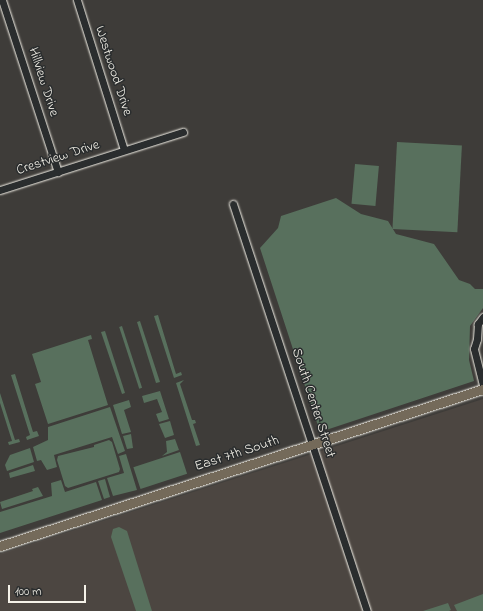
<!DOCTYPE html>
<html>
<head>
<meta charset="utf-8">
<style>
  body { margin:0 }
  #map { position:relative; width:483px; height:611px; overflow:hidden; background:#3e3c39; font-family:"Indie Flower",sans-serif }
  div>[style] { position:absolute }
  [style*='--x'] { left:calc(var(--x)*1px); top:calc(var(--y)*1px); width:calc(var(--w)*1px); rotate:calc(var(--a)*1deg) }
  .built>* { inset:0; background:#4c4641 }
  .green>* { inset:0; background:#58705d; transform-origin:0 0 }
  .roads { filter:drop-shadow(0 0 1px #f4f1e8) drop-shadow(0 0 1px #f4f1e8) }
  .minor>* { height:7px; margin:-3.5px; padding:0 3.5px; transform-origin:3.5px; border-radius:3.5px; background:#2a2d2e }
  .major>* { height:9px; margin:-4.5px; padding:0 4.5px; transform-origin:4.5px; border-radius:4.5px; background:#746a5a }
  span { translate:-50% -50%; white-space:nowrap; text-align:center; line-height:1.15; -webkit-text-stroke:3px #2a2d2e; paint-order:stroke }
  .street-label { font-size:14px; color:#f4f1e8 }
  .scale { position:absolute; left:8px; top:585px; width:78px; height:18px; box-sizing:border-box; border:2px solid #f4f1e8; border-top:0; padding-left:5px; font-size:12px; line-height:14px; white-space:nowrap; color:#f4f1e8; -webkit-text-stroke:3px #2a2d2e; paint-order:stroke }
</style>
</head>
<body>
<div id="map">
  <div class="built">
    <i style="clip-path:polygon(483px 399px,483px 611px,0 611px,0 554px)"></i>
  </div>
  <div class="green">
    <i style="left:397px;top:142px;width:65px;height:87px;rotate:3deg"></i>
    <i style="left:355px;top:164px;width:24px;height:40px;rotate:5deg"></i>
    <i style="clip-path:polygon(336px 198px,361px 214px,388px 221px,396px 234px,434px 244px,459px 280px,470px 284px,475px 289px,483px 289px,483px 308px,470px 326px,469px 360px,474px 381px,320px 432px,260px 248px,278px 228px,281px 216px)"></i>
    <i style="clip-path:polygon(158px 315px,176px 374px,181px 372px,182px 375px,174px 378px,154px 316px)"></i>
    <i style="clip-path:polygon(140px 321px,160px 382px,156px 383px,137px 322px)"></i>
    <i style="left:122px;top:326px;width:65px;height:3px;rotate:72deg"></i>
    <i style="clip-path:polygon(105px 331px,125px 393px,122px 394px,101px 332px)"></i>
    <i style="clip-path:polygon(91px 335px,92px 339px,88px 340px,108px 405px,48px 424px,35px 384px,41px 382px,32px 354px)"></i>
    <i style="clip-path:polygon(15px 374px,33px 432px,37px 431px,39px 436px,27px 440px,26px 437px,30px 435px,11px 375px)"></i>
    <i style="clip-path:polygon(184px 380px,180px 384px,192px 420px,195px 420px,196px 423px,193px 424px,200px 445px,196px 446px,176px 383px)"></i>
    <i style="clip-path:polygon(160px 391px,169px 419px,159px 422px,156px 414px,162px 412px,157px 399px,144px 403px,142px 396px)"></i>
    <i style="clip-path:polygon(0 393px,15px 440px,19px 439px,20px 442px,9px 445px,8px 442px,12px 441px,0 403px)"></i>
    <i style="clip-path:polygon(129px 400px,131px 407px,124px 410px,131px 432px,122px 434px,113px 405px)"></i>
    <i style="clip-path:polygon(110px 407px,125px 451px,118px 454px,112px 437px,54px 455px,57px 467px,47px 470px,41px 460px,37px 461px,33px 447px,48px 440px,48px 427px)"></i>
    <i style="clip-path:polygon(170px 421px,174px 435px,165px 438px,159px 424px)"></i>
    <i style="clip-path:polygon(131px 434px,133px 448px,127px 449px,123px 436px)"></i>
    <i style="clip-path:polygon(175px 439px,179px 450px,162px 456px,167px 452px,166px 441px)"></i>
    <i style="clip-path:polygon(109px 440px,112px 442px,120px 469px,119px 472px,68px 488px,65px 486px,57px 460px,58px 456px,94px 447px,94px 445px)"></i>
    <i style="clip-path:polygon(30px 448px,34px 462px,7px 471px,5px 465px,10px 455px)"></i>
    <i style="left:180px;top:452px;width:23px;height:49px;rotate:72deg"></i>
    <i style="clip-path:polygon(126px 454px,137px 490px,113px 496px,107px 478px,124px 473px,119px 456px)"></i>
    <i style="clip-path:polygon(33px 465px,35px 471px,10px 478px,9px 473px)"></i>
    <i style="clip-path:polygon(105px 479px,110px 497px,104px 499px,98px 481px)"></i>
    <i style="clip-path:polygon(61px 480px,65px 492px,96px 482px,102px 500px,0 533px,0 512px,52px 496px,51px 483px)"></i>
    <i style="clip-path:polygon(38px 487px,43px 496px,2px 509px,0 502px,33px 491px,32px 489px)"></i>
    <i style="clip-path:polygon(119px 527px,127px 531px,152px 611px,136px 611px,111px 537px,113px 529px)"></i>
    <i style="clip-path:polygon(483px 594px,483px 611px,457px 611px,454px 605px)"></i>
    <i style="clip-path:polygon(448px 603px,451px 610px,449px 611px,423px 611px)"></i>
  </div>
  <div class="roads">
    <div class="minor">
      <i style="--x:2;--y:0;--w:181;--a:72"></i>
      <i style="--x:77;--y:0;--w:157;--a:72.6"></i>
      <i style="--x:0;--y:190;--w:192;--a:-17.6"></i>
      <i style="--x:233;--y:204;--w:428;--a:71.8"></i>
      <i style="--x:483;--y:317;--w:9;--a:126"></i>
      <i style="--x:478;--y:324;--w:15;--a:94"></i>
      <i style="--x:477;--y:339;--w:10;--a:107"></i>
      <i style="--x:474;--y:349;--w:38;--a:76"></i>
    </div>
    <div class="major">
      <i style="--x:0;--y:546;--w:508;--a:-18.01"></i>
    </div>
  </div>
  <div class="street-label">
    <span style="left:113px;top:71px;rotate:72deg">Westwood Drive</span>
    <span style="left:43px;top:82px;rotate:72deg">Hillview Drive</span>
    <span style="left:58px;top:158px;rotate:-18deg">Crestview Drive</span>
    <span style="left:313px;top:403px;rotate:72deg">South Center Street</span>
    <span style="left:237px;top:454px;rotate:-18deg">East 7th South</span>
  </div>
  <div class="scale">100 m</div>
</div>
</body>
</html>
